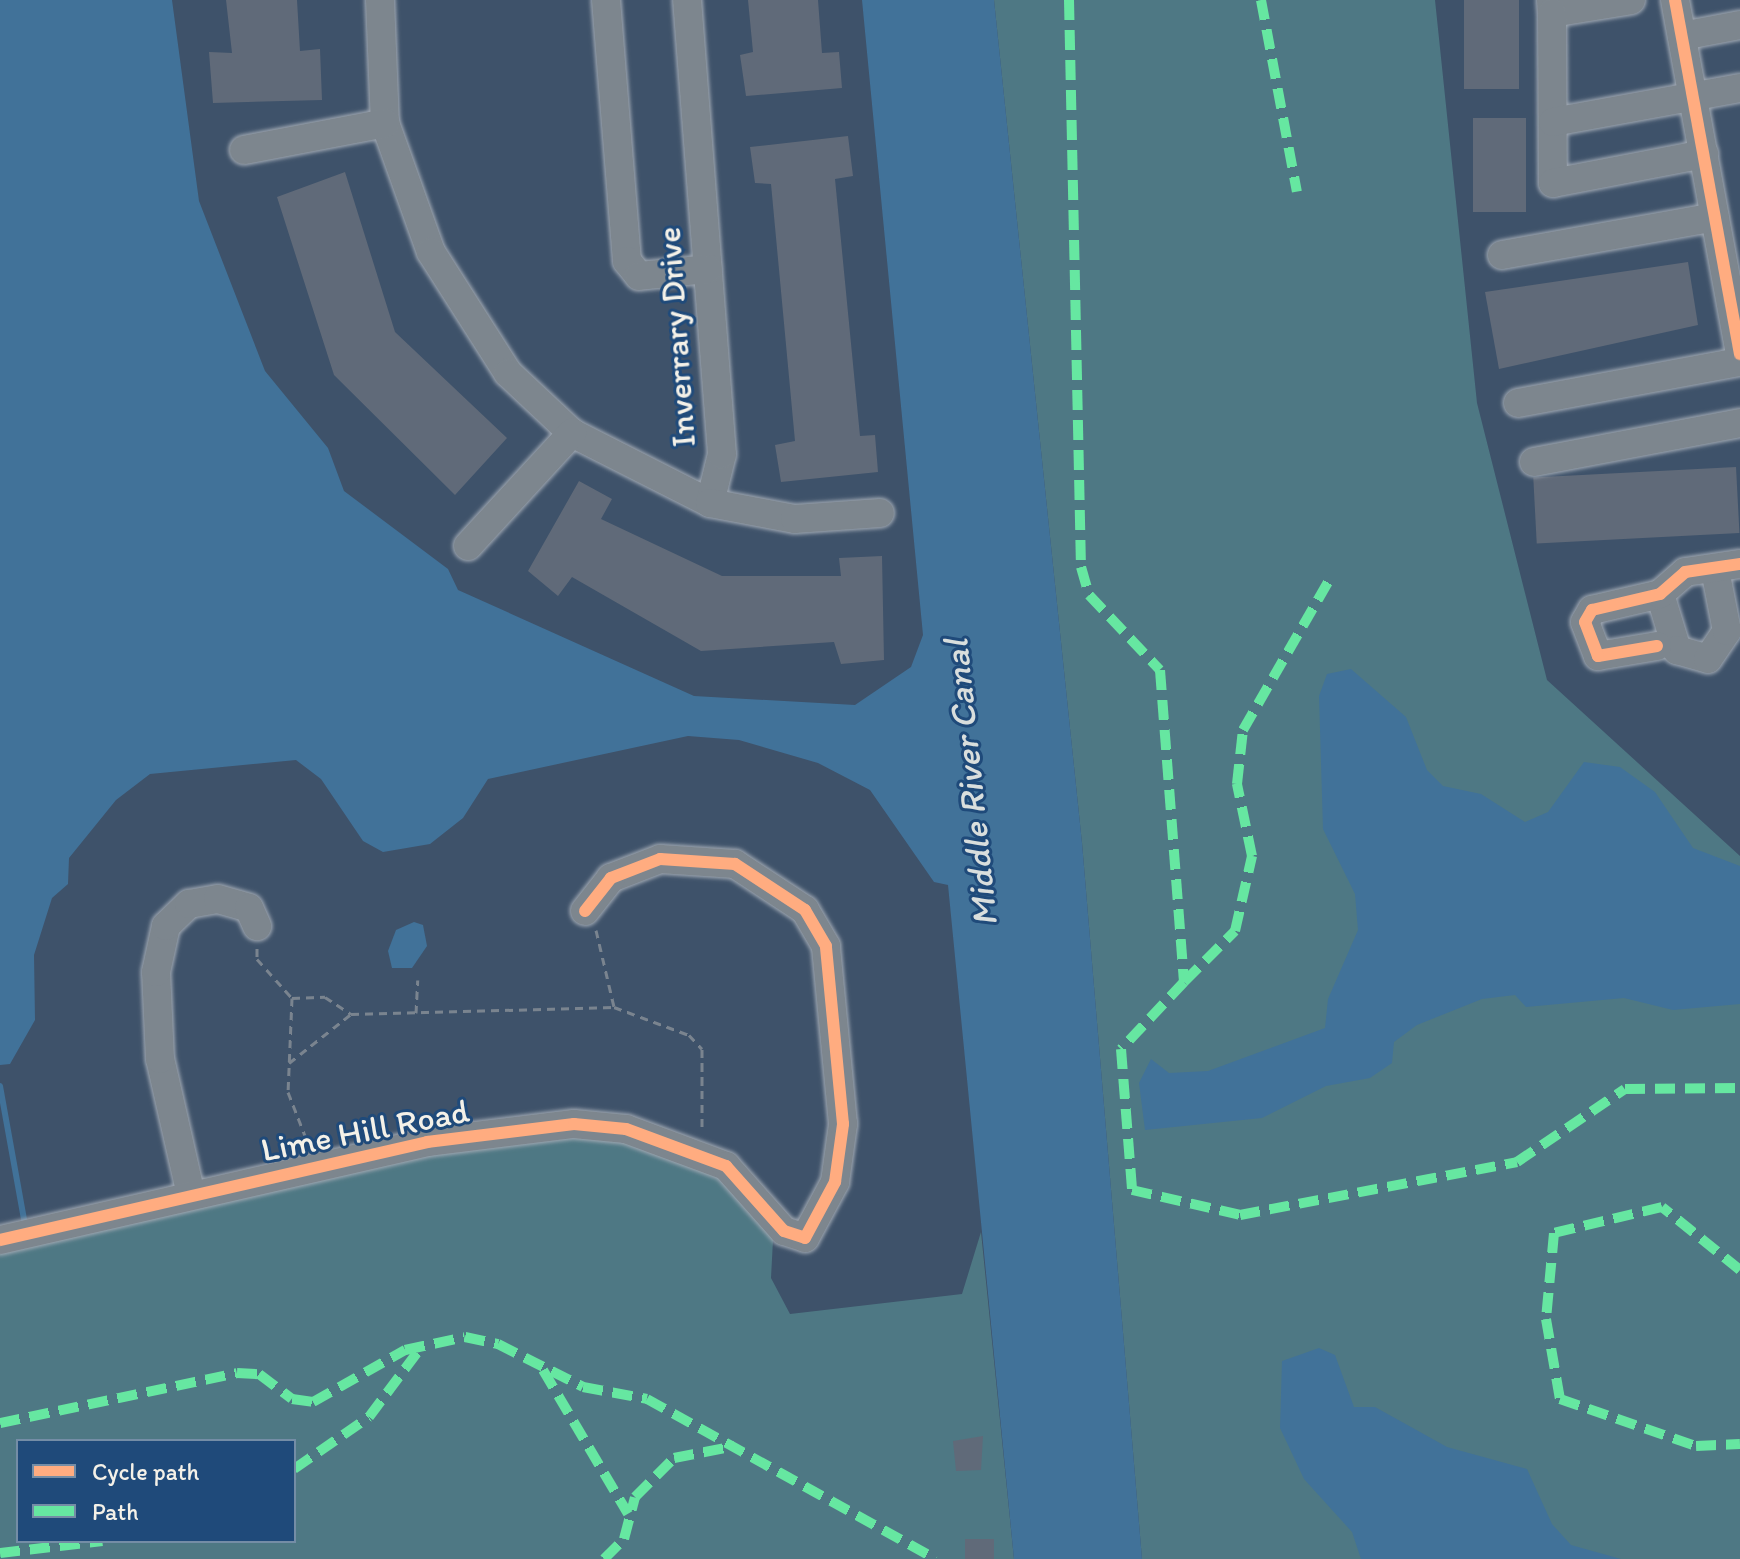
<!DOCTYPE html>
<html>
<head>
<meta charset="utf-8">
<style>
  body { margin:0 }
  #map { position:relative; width:1740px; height:1559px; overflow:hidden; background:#3e526a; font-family:Itim,sans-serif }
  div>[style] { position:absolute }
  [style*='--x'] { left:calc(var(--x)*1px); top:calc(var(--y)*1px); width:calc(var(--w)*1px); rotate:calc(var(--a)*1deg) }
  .green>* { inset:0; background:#4e7884 }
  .water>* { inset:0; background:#417299 }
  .stream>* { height:6px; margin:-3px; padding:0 3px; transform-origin:3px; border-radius:3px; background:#417299 }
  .building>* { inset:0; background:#606a79; transform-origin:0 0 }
  .path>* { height:3px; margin-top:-1.5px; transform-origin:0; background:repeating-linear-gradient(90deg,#7a848f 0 8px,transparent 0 14px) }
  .roads { filter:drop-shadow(0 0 2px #a0a8b2) drop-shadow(0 0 2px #a0a8b2) }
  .minor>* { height:28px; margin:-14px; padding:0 14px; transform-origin:14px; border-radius:14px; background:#7d868e }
  .quiet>* { height:10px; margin-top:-5px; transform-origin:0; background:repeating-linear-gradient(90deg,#66e7a1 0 20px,transparent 0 30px) }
  .cycleway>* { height:12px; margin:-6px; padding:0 6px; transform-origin:6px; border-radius:6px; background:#ffac80 }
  span { translate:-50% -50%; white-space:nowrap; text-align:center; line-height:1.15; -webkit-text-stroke:6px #1f4a7a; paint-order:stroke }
  .street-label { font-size:34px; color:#f4f1e8 }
  .water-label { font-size:36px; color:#d9dedd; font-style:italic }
  .legend { position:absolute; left:16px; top:1439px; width:280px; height:104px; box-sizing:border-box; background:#1f4a7a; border:2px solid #748da6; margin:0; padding:10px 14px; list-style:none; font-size:24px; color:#f4f1e8 }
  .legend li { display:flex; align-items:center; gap:16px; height:40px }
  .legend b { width:40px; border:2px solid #748da6 }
</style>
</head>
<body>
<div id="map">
  <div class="green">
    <i style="clip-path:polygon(994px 0,1435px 0,1477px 403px,1547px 680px,1740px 856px,1740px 1559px,1142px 1559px,1082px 843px)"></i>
    <i style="clip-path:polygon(evenodd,574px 1124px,726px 1166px,773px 1240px,771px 1278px,790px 1314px,962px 1294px,981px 1232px,1014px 1559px,0 1559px,0 1240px,574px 1124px,18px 1441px,294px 1441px,294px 1541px,18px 1541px,18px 1441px)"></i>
  </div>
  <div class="water">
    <i style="clip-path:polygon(0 0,172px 0,199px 201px,265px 371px,328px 448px,344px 491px,448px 569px,458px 590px,694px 696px,855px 705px,911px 667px,923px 635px,862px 0,994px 0,1082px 843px,1142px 1559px,1014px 1559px,948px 885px,934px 882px,870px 790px,818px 763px,739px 740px,688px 736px,488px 779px,463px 818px,430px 844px,383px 852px,363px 841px,321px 779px,296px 760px,150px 774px,116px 800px,69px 858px,68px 884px,52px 898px,34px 955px,35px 1020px,10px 1064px,0 1065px)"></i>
    <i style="clip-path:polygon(1351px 669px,1406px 717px,1427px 770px,1443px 786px,1481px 794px,1525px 822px,1548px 812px,1584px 762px,1620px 767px,1655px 792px,1693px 848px,1740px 866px,1740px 1004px,1673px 1010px,1624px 998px,1526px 1007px,1515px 995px,1482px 999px,1417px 1025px,1394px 1042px,1392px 1063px,1370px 1078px,1326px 1086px,1262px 1118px,1145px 1130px,1139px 1083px,1151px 1059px,1169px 1073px,1208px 1071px,1325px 1028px,1328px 999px,1358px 930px,1355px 894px,1323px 829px,1319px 696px,1327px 674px)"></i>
    <i style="clip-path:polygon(414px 922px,423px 925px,427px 946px,412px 968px,392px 968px,388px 951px,396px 930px)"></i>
    <i style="clip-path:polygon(1319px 1348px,1335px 1355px,1354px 1407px,1375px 1407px,1447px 1447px,1527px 1469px,1552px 1524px,1571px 1545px,1621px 1559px,1361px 1559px,1352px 1532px,1304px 1479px,1280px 1428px,1282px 1361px)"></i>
  </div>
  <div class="stream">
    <i style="--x:0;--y:1086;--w:141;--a:79.8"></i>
  </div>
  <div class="building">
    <i style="clip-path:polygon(226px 0,297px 0,300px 51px,320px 49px,322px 100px,213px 103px,209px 52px,232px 53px)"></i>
    <i style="clip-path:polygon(748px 0,818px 0,822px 53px,839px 52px,842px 88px,746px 96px,740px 55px,753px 52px)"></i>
    <i style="left:1464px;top:0;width:55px;height:89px"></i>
    <i style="left:1473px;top:118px;width:53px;height:94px"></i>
    <i style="clip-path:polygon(848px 136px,853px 176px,835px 179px,860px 436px,875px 435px,878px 472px,781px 482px,775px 445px,795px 441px,771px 184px,755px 183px,750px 147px)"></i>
    <i style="clip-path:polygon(345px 172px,395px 332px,507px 438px,455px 495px,334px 375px,277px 197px)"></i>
    <i style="clip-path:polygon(1688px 262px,1698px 325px,1499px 369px,1485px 292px)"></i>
    <i style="left:1736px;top:467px;width:66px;height:203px;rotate:87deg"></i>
    <i style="clip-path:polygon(579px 481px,612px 499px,601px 519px,722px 576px,841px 576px,839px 558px,882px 556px,884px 660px,841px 664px,834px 642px,701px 651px,572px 577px,558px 596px,528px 571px)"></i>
    <i style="clip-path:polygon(983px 1436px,981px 1470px,956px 1471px,953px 1441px)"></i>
    <i style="left:994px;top:1539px;width:20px;height:29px;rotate:90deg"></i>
  </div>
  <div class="path">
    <i style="--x:596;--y:930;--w:79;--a:76.8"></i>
    <i style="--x:257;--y:948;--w:11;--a:90"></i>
    <i style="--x:257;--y:959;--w:52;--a:48.1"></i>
    <i style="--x:292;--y:998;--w:33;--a:-2"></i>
    <i style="--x:325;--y:997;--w:31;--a:33"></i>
    <i style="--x:351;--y:1014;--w:263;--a:-1.5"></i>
    <i style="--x:614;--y:1007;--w:80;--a:20.5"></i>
    <i style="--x:689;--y:1035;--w:19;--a:47"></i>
    <i style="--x:702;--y:1049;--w:83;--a:90"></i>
    <i style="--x:292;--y:998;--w:94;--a:92.4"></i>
    <i style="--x:288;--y:1092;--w:58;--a:68.7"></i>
    <i style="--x:416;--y:1013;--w:33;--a:-87"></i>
    <i style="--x:289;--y:1063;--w:79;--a:-38.3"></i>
  </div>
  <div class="roads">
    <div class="minor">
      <i style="--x:380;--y:0;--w:123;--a:87.7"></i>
      <i style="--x:385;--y:123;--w:137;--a:70.4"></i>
      <i style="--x:431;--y:252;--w:143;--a:57.5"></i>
      <i style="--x:508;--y:373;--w:88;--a:43.2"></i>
      <i style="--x:572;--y:433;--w:155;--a:26.9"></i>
      <i style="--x:710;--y:503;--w:50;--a:-76.2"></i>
      <i style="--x:722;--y:454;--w:455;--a:-94.4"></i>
      <i style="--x:606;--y:0;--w:262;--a:85.4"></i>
      <i style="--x:627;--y:261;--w:19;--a:51"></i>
      <i style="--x:639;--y:276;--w:69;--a:-5.8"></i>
      <i style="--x:1551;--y:0;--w:13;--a:86"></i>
      <i style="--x:1552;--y:13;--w:80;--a:-9.3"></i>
      <i style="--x:1675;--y:0;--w:360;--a:79.6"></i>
      <i style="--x:1552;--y:13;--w:170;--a:89.7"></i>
      <i style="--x:1553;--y:183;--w:154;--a:-10.9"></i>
      <i style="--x:1682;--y:36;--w:59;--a:-10.7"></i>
      <i style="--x:1553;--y:122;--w:190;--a:-10.3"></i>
      <i style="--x:244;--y:150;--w:144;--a:-10.8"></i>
      <i style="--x:1502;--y:255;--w:216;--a:-10.1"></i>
      <i style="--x:1518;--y:403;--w:226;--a:-10.5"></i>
      <i style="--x:1534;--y:462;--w:210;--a:-10.7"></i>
      <i style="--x:710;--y:503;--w:86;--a:10.7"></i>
      <i style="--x:795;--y:519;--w:85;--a:-4"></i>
      <i style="--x:468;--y:546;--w:154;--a:-47.4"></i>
      <i style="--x:1660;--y:594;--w:59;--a:73.1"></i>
      <i style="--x:1677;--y:650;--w:32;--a:16"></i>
      <i style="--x:1708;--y:659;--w:34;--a:-56"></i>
      <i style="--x:1727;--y:631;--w:62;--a:-101.1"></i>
      <i style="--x:1657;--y:646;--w:60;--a:170.4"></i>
      <i style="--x:1598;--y:656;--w:36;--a:-111"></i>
      <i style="--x:1585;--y:622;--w:14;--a:-60"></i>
      <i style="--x:1592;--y:610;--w:70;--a:-13.2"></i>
      <i style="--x:1660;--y:594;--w:33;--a:-41"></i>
      <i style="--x:1685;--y:572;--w:56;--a:-8.3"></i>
      <i style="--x:191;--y:1195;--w:139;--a:-102.8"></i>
      <i style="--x:160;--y:1059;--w:87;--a:-92.6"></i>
      <i style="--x:156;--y:972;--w:47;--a:-77.7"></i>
      <i style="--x:166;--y:926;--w:32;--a:-44"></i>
      <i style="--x:189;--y:904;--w:29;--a:-10"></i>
      <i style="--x:218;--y:899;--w:32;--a:16"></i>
      <i style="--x:249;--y:908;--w:20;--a:66"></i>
      <i style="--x:0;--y:1240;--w:438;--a:-12.9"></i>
      <i style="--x:427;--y:1142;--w:148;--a:-7"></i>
      <i style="--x:574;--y:1124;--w:52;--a:5.5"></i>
      <i style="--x:626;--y:1129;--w:107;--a:20.3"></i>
      <i style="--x:726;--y:1166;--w:87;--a:48.3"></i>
      <i style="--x:784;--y:1231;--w:22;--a:18"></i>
      <i style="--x:805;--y:1238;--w:64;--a:-61.8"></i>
      <i style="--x:835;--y:1182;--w:59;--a:-82.1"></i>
      <i style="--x:843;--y:1124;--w:179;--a:-95.5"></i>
      <i style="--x:826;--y:946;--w:42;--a:-120.3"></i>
      <i style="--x:805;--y:910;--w:84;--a:-146.7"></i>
      <i style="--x:735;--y:864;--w:75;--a:-176.2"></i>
      <i style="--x:660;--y:859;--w:53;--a:158.8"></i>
      <i style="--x:611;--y:878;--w:42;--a:128.2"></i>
    </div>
  </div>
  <div class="quiet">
    <i style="--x:1069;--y:0;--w:567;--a:88.79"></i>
    <i style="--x:1081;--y:567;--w:29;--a:74"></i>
    <i style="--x:1089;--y:595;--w:103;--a:46.6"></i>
    <i style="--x:1160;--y:670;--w:313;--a:85.6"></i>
    <i style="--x:1184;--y:982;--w:72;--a:-45"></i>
    <i style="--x:1235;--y:931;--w:77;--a:-77.2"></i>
    <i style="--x:1252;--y:856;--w:74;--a:-101.8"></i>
    <i style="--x:1237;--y:784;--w:54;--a:-83.7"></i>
    <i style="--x:1243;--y:730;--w:177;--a:-60.1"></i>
    <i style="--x:1261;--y:0;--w:195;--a:79.4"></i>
    <i style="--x:1184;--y:982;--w:92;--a:133.2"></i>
    <i style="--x:1121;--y:1049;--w:141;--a:85.5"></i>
    <i style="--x:1132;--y:1190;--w:111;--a:13"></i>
    <i style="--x:1240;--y:1215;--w:282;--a:-10.8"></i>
    <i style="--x:1517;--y:1162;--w:130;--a:-34.1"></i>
    <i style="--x:1625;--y:1089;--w:115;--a:-0.5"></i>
    <i style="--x:1740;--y:1270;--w:100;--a:-141.1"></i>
    <i style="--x:1662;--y:1207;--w:111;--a:166.5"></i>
    <i style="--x:1554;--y:1233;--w:86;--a:95.3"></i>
    <i style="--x:1546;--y:1319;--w:81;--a:80.1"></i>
    <i style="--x:1560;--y:1399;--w:144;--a:19.1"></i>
    <i style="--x:1696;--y:1446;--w:44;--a:-2.6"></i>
    <i style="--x:543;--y:1370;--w:167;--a:59.4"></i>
    <i style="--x:0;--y:1423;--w:242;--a:-11.9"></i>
    <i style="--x:237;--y:1373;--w:22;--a:3"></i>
    <i style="--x:259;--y:1374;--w:41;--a:37.1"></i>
    <i style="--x:292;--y:1399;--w:21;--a:8"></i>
    <i style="--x:313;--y:1402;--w:106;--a:-29.5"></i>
    <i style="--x:405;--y:1350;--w:61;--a:-12.2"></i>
    <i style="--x:465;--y:1337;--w:34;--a:12"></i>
    <i style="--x:498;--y:1344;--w:95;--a:26.8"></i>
    <i style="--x:583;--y:1387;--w:65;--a:10.6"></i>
    <i style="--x:647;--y:1399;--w:330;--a:29"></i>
    <i style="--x:294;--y:1469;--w:91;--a:-34.7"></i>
    <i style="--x:369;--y:1417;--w:89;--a:-53.3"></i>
    <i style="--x:0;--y:1553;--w:103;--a:-6.7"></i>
    <i style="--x:604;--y:1559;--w:28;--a:-45"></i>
    <i style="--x:624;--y:1539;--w:43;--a:-75.3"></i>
    <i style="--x:635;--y:1497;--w:55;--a:-45"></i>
    <i style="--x:674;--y:1458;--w:62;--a:-11.1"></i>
  </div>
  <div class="cycleway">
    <i style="--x:1675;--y:0;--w:360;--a:79.6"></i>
    <i style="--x:1657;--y:646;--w:60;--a:170.4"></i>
    <i style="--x:1598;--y:656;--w:36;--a:-111"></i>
    <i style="--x:1585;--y:622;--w:14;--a:-60"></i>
    <i style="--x:1592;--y:610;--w:70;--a:-13.2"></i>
    <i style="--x:1660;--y:594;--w:33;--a:-41"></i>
    <i style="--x:1685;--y:572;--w:56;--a:-8.3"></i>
    <i style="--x:0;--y:1240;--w:438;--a:-12.9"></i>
    <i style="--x:427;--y:1142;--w:148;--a:-7"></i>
    <i style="--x:574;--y:1124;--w:52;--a:5.5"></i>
    <i style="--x:626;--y:1129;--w:107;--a:20.3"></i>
    <i style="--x:726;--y:1166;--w:87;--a:48.3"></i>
    <i style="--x:784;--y:1231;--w:22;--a:18"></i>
    <i style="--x:805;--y:1238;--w:64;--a:-61.8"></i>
    <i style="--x:835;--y:1182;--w:59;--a:-82.1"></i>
    <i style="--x:843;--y:1124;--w:179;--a:-95.5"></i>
    <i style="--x:826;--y:946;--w:42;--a:-120.3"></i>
    <i style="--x:805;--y:910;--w:84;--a:-146.7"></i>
    <i style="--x:735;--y:864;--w:75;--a:-176.2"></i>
    <i style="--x:660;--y:859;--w:53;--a:158.8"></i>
    <i style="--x:611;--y:878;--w:42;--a:128.2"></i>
  </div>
  <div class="street-label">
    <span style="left:676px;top:337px;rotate:-94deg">Inverrary Drive</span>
    <span style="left:365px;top:1130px;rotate:-11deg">Lime Hill Road</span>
  </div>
  <div class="water-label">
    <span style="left:970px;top:783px;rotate:-96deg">Middle River Canal</span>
  </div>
  <ul class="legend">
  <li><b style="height:10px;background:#ffac80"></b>Cycle path</li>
  <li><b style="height:10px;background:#66e7a1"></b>Path</li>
  </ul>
</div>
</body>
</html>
